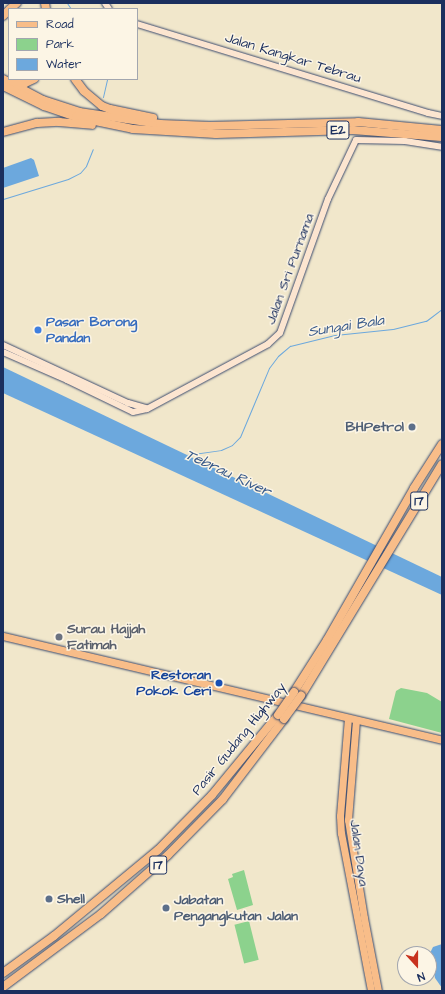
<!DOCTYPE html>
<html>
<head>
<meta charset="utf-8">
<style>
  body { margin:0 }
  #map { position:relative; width:445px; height:994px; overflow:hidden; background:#f1e7cb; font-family:"Architects Daughter",sans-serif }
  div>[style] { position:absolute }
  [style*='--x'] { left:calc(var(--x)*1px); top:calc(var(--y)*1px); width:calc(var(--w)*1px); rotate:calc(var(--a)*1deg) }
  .green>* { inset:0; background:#8cd28d; transform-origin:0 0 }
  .water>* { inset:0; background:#6ca8dd }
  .stream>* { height:1px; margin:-0.5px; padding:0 0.5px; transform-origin:0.5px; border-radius:0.5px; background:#6ca8dd }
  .roads { filter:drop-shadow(0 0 1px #3b4b6e) drop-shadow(0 0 1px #3b4b6e) }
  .secondary>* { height:6px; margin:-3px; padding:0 3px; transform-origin:3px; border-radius:3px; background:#fce5d0 }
  .primary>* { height:7px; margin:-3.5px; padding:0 3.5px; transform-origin:3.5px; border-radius:3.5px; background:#f8bd89 }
  .highway>* { height:8px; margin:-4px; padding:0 4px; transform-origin:4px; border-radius:4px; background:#f8bd89 }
  .bridges { filter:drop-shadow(0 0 1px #3b4b6e) drop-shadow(0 0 1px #3b4b6e) }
  .highway-bridge>* { height:8px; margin:-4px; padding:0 4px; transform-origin:4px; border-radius:4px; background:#f8bd89 }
  .dots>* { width:11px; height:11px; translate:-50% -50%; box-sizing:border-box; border:2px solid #fcf5e5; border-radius:50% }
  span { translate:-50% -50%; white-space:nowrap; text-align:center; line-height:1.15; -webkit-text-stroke:3px #fcf5e5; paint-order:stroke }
  .shield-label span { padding:1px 3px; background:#fcf5e5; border:1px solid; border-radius:3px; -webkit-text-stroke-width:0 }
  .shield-label { font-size:13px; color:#1b2f5e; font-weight:700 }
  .street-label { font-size:14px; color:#1b2f5e }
  .shop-label { font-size:14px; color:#366cbe; font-weight:700 }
  .left { translate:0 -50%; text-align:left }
  .service-label { font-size:14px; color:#4e5e75; font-weight:700 }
  .right { translate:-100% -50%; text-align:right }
  .worship-label { font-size:14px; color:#5b616d; font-weight:700 }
  .transit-label { font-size:14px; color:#164399; font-weight:700 }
  .water-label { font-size:15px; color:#37598a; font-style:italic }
  .frame { position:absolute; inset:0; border:4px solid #1b2f5e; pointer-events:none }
  .legend { position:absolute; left:8px; top:8px; width:130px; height:72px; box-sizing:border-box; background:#fcf5e5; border:1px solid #a2a6af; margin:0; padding:5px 7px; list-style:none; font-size:12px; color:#1b2f5e }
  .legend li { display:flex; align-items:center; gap:8px; height:20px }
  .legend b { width:20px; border:1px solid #a2a6af }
  .north { position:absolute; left:397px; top:946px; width:40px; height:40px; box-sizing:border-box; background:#fcf5e5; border:1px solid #a2a6af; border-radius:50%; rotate:159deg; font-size:11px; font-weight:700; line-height:16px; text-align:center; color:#1b2f5e }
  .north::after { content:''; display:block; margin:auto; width:14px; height:18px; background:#c8321e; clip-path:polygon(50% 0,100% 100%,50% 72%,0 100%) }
</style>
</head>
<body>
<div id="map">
  <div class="green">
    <i style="clip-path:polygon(401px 688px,427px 693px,442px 702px,442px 733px,389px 719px,396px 691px)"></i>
    <i style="clip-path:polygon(244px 870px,253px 905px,237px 910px,228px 879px,233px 877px,232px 874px)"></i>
    <i style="left:249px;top:921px;width:40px;height:15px;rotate:76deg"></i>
  </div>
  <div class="water">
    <i style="clip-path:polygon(31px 158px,34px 160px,39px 176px,3px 188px,3px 168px)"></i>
    <i style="clip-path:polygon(3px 367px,442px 577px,442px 595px,3px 393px)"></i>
    <i style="clip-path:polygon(442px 944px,442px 988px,435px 978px,430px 953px,433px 947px)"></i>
  </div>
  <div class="stream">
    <i style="--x:67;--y:3;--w:7;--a:56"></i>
    <i style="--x:103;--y:97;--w:18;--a:-77"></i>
    <i style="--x:3;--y:199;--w:68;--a:-17.1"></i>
    <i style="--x:68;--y:179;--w:13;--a:-27"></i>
    <i style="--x:80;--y:173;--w:9;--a:-49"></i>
    <i style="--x:86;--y:166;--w:18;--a:-68"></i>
    <i style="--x:186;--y:455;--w:35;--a:-8"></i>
    <i style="--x:221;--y:450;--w:12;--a:-24"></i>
    <i style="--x:232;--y:445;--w:11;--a:-45"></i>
    <i style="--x:240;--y:437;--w:75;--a:-67.2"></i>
    <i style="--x:269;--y:368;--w:15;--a:-53"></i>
    <i style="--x:278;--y:356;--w:16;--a:-40"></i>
    <i style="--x:290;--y:346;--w:46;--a:-13.7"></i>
    <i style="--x:335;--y:335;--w:58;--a:-5.9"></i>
    <i style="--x:393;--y:329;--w:34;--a:-14"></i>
    <i style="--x:426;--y:321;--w:20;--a:-37"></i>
  </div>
  <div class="roads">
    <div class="secondary">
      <i style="--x:105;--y:3;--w:7;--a:56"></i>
      <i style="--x:137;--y:24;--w:304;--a:17"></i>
      <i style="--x:428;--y:113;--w:14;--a:12"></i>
      <i style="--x:3;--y:345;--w:138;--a:24.9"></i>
      <i style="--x:128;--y:403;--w:19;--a:16"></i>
      <i style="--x:3;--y:352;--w:70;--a:23.6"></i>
      <i style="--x:67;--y:380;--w:73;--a:25.9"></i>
      <i style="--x:133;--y:412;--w:14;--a:-12"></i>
      <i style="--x:147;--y:409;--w:137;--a:-28.2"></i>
      <i style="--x:268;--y:344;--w:16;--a:-43"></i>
      <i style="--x:280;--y:333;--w:142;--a:-70.3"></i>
      <i style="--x:328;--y:199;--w:65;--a:-64.6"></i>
      <i style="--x:356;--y:140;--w:49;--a:1.2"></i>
      <i style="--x:405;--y:141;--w:37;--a:9"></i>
    </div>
    <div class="primary">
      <i style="--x:3;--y:636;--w:451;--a:13.3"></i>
      <i style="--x:348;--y:718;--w:98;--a:94.7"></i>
      <i style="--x:340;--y:816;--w:17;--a:87"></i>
      <i style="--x:341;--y:833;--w:161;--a:79.2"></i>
      <i style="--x:356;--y:720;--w:100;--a:94.6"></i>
      <i style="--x:348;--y:820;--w:99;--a:80.7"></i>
      <i style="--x:364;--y:918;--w:74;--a:79.1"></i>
    </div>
    <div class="highway">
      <i style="--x:45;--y:3;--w:6;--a:81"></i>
      <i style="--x:10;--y:9;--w:9;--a:-41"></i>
      <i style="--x:3;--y:16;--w:8;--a:-45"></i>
      <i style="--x:3;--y:79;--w:45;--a:27.7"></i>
      <i style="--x:43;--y:100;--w:38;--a:18"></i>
      <i style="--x:79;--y:112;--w:82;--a:8.4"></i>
      <i style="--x:160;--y:124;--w:50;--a:2.3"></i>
      <i style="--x:210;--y:126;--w:148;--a:-1.5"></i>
      <i style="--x:358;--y:122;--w:84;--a:5.4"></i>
      <i style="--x:75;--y:79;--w:15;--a:53"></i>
      <i style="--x:84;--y:91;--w:23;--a:40"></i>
      <i style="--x:102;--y:106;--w:9;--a:21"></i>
      <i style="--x:110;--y:109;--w:44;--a:11.8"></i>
      <i style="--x:12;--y:81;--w:13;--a:9"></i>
      <i style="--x:25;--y:83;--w:10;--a:-24"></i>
      <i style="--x:3;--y:86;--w:46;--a:26"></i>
      <i style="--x:44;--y:106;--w:34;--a:19"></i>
      <i style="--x:76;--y:117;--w:58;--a:11.9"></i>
      <i style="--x:133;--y:129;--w:83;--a:3.4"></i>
      <i style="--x:216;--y:134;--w:137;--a:-1.7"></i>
      <i style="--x:353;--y:130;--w:89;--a:4.5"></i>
      <i style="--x:3;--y:132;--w:35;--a:-15"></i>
      <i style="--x:37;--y:123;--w:22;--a:-3"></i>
      <i style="--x:59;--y:122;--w:33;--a:5"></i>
      <i style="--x:294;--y:692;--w:62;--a:-57.6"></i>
      <i style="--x:327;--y:640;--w:175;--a:-60.2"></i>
      <i style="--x:414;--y:488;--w:52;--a:-57.5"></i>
      <i style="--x:301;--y:696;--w:271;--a:-58.7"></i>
      <i style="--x:3;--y:973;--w:63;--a:-36"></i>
      <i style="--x:54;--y:936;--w:135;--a:-39.6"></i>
      <i style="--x:158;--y:850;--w:77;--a:-45.5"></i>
      <i style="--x:212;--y:795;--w:104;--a:-50.5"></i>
      <i style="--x:3;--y:987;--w:122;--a:-36.7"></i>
      <i style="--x:101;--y:914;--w:89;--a:-41.4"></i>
      <i style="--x:168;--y:855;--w:78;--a:-45.5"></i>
      <i style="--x:223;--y:799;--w:101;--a:-52.7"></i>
    </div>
  </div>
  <div class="bridges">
    <div class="highway-bridge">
      <i style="--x:278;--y:715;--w:28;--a:-55"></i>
      <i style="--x:284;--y:719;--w:29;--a:-54"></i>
    </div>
  </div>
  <div class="dots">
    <i style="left:38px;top:330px;background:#3f7fe0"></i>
    <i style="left:412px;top:427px;background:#5c6f8a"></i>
    <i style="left:59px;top:637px;background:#6b7280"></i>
    <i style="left:219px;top:683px;background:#1a4fb4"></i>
    <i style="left:49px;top:899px;background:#5c6f8a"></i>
    <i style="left:166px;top:908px;background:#5c6f8a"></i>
  </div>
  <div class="shield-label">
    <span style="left:338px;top:130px">E2</span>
    <span style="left:419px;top:501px">17</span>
    <span style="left:158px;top:865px">17</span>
  </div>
  <div class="street-label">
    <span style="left:293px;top:58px;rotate:17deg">Jalan Kangkar Tebrau</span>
    <span style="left:290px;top:269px;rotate:-70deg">Jalan Sri Purnama</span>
    <span style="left:239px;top:739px;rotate:-51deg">Pasir Gudang Highway</span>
    <span style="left:359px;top:853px;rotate:82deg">Jalan Daya</span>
  </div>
  <div class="shop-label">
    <span class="left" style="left:46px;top:330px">Pasar Borong<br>Pandan</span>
  </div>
  <div class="service-label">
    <span class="right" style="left:404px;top:427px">BHPetrol</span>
    <span class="left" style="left:57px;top:899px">Shell</span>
    <span class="left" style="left:174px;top:908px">Jabatan<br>Pengangkutan Jalan</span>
  </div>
  <div class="worship-label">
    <span class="left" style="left:67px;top:637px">Surau Hajjah<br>Fatimah</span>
  </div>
  <div class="transit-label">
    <span class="right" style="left:211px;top:683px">Restoran<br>Pokok Ceri</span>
  </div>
  <div class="water-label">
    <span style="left:346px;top:326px;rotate:-9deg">Sungai Bala</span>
    <span style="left:228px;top:473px;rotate:25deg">Tebrau River</span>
  </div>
  <div class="frame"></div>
  <ul class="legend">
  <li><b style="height:5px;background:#f8bd89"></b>Road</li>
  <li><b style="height:11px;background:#8cd28d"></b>Park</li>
  <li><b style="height:11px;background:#6ca8dd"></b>Water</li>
  </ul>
  <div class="north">N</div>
</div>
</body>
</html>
